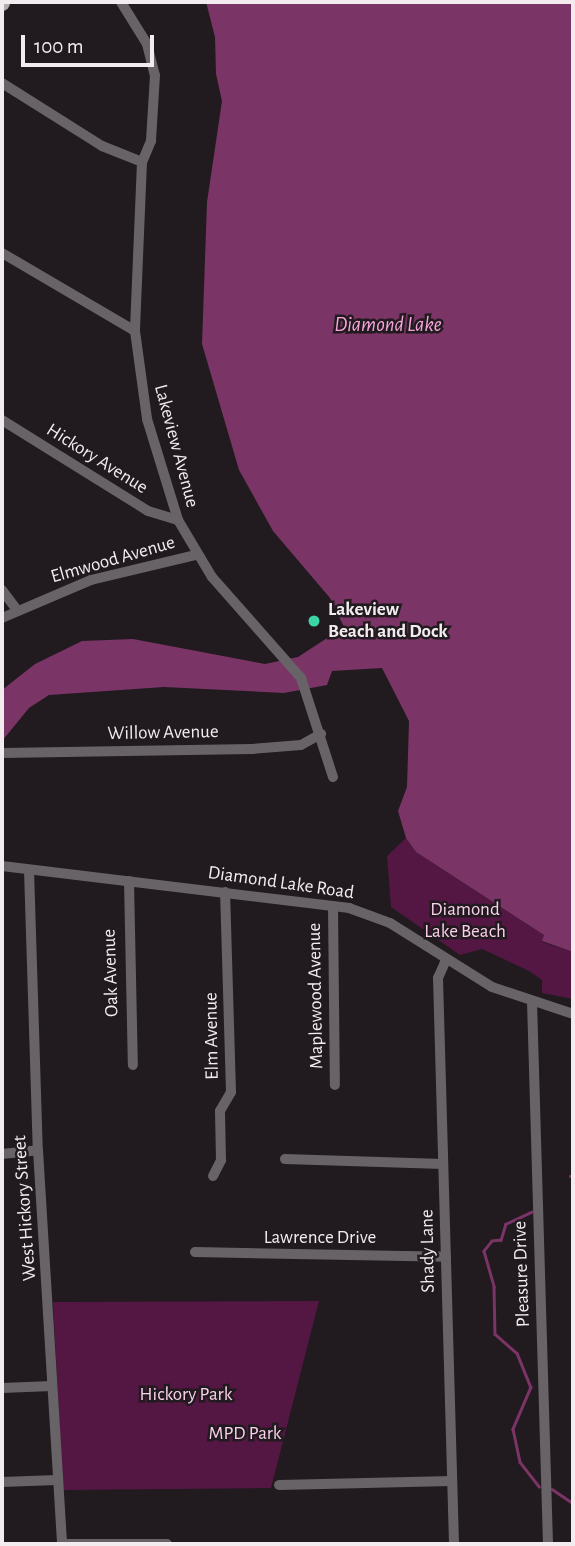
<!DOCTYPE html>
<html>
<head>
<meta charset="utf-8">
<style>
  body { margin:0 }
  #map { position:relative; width:575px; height:1546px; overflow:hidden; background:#211a1f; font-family:"Alegreya Sans",sans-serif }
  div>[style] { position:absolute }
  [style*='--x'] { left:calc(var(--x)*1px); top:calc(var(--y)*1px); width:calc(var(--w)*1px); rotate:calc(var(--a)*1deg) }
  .green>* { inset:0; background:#541743 }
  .water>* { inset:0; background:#7a3466 }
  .stream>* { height:2.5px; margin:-1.25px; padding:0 1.25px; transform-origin:1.25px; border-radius:1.25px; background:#7a3466 }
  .street>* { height:10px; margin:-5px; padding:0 5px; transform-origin:5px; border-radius:5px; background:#676366 }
  .primary>* { height:16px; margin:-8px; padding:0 8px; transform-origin:8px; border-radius:8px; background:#b4abb1 }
  .dots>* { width:19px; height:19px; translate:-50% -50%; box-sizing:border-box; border:4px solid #211a1f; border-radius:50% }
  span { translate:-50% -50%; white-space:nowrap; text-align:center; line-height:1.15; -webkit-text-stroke:5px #211a1f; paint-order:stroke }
  .street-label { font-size:19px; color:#f2ecef }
  .poi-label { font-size:19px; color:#f2ecef; font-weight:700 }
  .left { translate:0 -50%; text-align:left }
  .park-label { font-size:19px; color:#fad0eb }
  .water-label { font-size:21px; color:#f6a5da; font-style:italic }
  .frame { position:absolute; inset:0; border:4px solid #f2ecef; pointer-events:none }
  .scale { position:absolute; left:21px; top:35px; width:133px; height:32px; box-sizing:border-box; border:4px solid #f2ecef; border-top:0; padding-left:9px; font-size:21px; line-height:24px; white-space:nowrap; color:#f2ecef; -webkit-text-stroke:5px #211a1f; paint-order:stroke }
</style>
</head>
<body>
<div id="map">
  <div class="green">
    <i style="clip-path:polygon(406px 838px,416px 852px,544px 935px,542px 942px,573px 952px,573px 999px,542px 993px,542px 980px,529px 971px,482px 949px,460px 955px,391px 907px,387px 856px)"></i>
    <i style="clip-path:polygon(319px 1301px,271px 1488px,63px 1490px,53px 1302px)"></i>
  </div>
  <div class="water">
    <i style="clip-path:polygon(206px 2px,573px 2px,573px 952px,542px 941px,544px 935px,416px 852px,406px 838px,398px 811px,407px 787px,409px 721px,382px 668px,332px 671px,327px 685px,284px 693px,164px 687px,49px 695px,29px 708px,2px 741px,2px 690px,35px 664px,82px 641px,133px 639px,265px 664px,298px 657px,344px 627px,330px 598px,273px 531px,239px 470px,202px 344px,207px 202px,222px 101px,216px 74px,215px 37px)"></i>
  </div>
  <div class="stream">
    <i style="--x:570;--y:1176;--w:3;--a:-18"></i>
    <i style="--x:532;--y:1212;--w:29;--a:155"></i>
    <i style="--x:506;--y:1224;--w:17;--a:107"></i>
    <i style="--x:501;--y:1240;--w:9;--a:174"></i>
    <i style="--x:492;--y:1241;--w:13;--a:129"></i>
    <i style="--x:484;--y:1251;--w:37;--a:74"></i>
    <i style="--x:494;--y:1287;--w:47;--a:88.8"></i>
    <i style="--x:495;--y:1334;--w:29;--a:41"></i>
    <i style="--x:517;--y:1353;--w:37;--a:68"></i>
    <i style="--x:531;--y:1387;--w:46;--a:113.2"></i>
    <i style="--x:513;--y:1429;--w:34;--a:78"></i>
    <i style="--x:520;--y:1462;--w:31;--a:52"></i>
    <i style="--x:552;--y:1489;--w:25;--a:34"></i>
  </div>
  <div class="street">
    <i style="--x:121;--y:2;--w:49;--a:58.2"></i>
    <i style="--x:147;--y:44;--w:32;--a:76"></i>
    <i style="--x:155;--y:75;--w:66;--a:93.5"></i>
    <i style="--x:151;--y:141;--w:23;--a:113"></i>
    <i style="--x:142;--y:162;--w:169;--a:92.4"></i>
    <i style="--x:135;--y:331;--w:89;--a:82.2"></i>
    <i style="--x:147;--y:419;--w:106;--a:72.9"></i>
    <i style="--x:178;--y:520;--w:66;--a:59.2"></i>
    <i style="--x:212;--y:577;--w:135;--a:48.6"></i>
    <i style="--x:301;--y:678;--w:104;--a:72.1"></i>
    <i style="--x:2;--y:83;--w:118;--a:32.2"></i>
    <i style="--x:102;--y:146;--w:43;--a:21.8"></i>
    <i style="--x:2;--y:253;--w:154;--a:30.4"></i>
    <i style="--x:2;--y:420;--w:172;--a:31.9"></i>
    <i style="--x:148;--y:511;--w:31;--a:17"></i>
    <i style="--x:2;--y:590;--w:25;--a:53"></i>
    <i style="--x:2;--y:618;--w:97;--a:-23.1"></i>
    <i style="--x:91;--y:580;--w:108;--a:-13.4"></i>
    <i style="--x:2;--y:753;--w:250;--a:-0.9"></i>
    <i style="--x:252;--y:749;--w:49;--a:-4.7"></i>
    <i style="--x:301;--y:745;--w:23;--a:-29"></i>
    <i style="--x:2;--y:866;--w:350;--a:6.9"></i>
    <i style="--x:349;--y:908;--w:44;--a:20.1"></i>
    <i style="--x:390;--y:923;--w:120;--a:32.1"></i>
    <i style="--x:492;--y:987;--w:85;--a:18.4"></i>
    <i style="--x:29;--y:870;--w:280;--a:88.2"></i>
    <i style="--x:38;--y:1150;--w:395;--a:86.5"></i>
    <i style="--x:129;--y:881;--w:184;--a:88.8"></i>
    <i style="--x:333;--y:906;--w:179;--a:89.4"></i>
    <i style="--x:446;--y:960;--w:20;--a:114"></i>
    <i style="--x:438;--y:978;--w:566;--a:88.38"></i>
    <i style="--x:532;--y:1002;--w:542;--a:88.31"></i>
    <i style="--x:2;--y:1154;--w:36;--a:-6"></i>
    <i style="--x:285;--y:1159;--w:158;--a:1.8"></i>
    <i style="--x:213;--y:1176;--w:18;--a:-63"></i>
    <i style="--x:221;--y:1160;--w:49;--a:-91.2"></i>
    <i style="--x:220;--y:1111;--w:22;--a:-60"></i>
    <i style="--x:231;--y:1092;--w:200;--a:-91.7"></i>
    <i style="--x:195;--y:1252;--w:251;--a:1.1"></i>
    <i style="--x:2;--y:1388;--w:50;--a:-2.3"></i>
    <i style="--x:2;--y:1482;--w:55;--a:-2.1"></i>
    <i style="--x:279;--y:1485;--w:173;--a:-1.3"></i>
    <i style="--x:62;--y:1544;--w:105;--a:0"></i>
  </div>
  <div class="primary">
    <i style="--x:2;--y:3;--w:1;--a:-90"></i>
  </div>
  <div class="dots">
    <i style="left:314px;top:621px;background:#3ad4a5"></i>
  </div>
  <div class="street-label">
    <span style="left:176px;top:446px;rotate:75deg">Lakeview Avenue</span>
    <span style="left:97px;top:459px;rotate:32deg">Hickory Avenue</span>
    <span style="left:113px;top:560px;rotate:-16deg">Elmwood Avenue</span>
    <span style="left:163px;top:733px;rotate:-1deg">Willow Avenue</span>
    <span style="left:281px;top:883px;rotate:8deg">Diamond Lake Road</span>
    <span style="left:111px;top:973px;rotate:-92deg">Oak Avenue</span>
    <span style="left:316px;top:996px;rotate:-91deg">Maplewood Avenue</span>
    <span style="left:212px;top:1036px;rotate:-91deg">Elm Avenue</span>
    <span style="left:25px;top:1208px;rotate:-94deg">West Hickory Street</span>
    <span style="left:320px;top:1238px">Lawrence Drive</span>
    <span style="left:428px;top:1251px;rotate:-91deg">Shady Lane</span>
    <span style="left:522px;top:1274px;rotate:-92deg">Pleasure Drive</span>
  </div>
  <div class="poi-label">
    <span class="left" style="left:328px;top:621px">Lakeview<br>Beach and Dock</span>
  </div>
  <div class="park-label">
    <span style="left:465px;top:921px">Diamond<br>Lake Beach</span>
    <span style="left:186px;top:1395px">Hickory Park</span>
    <span style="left:245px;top:1434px">MPD Park</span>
  </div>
  <div class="water-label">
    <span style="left:388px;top:325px">Diamond Lake</span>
  </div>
  <div class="frame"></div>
  <div class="scale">100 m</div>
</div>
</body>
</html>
